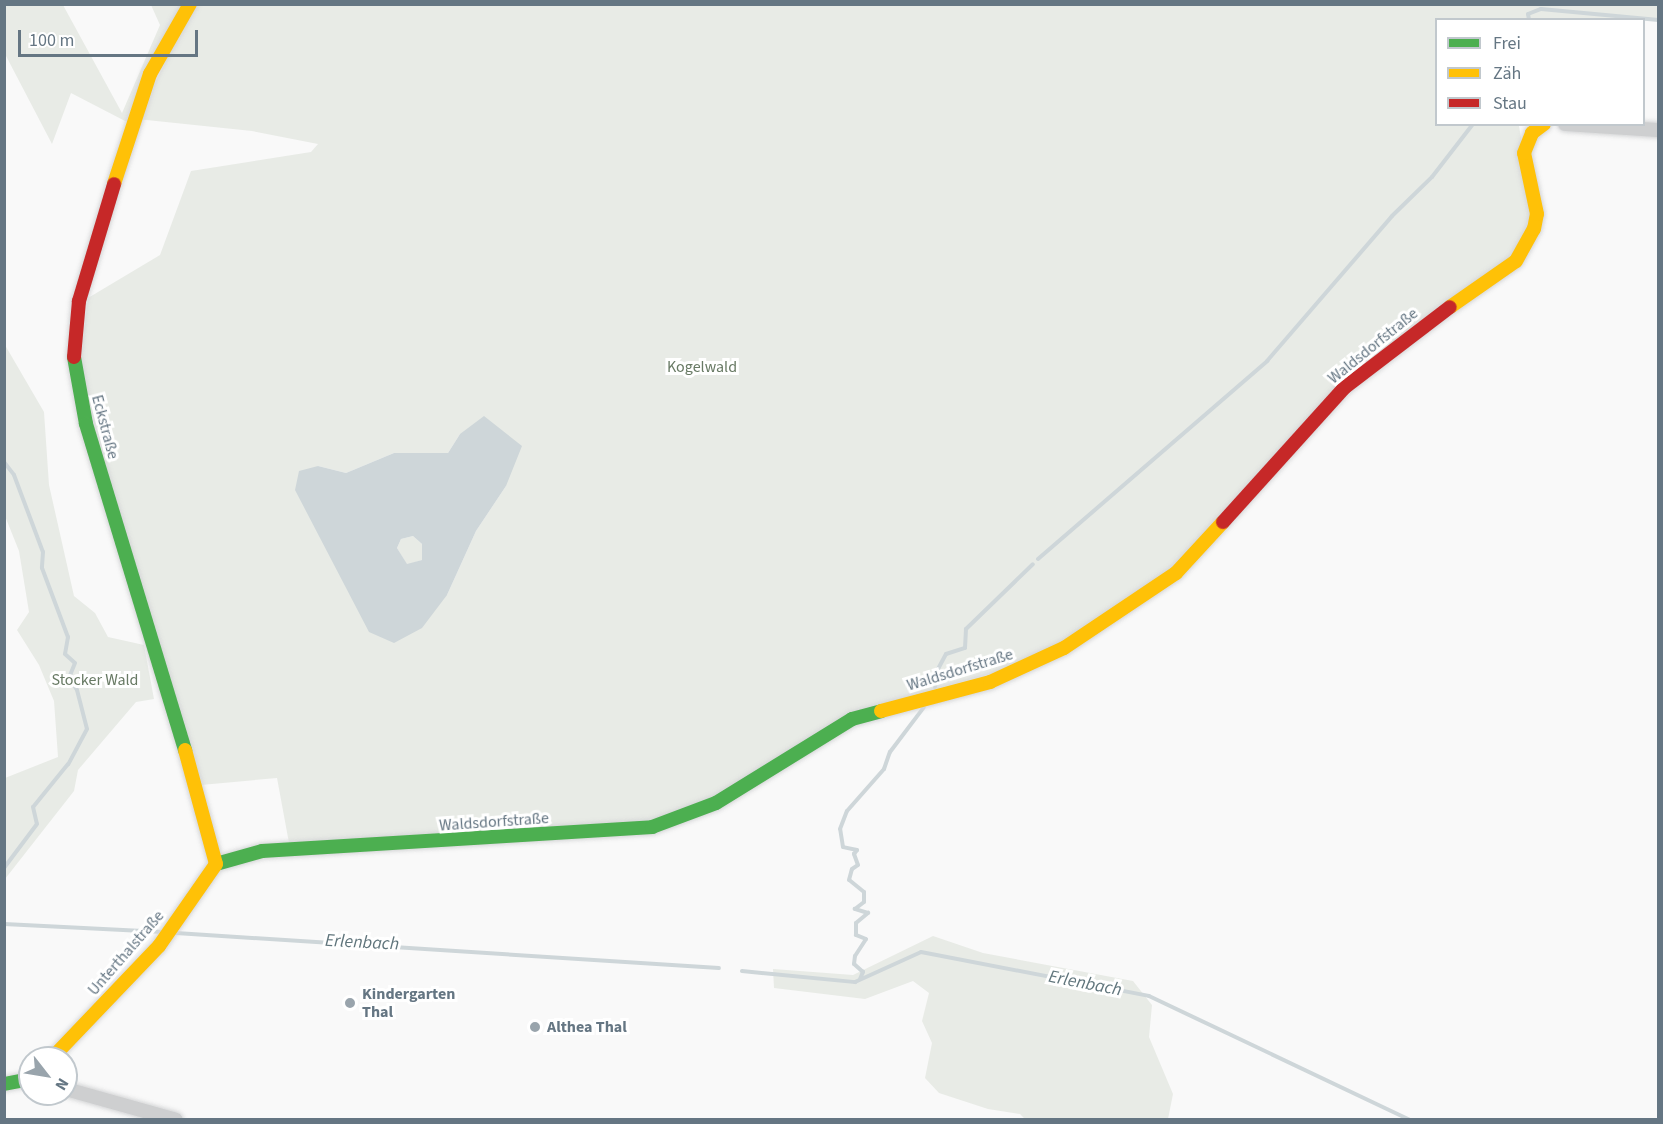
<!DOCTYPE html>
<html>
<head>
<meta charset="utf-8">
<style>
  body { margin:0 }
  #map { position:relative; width:1663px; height:1124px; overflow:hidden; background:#f9f9f9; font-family:"Source Sans 3",sans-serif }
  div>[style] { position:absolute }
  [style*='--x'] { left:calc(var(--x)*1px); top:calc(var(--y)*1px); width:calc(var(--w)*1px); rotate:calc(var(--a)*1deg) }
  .green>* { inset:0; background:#e8ebe6 }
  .water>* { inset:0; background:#ced6d9 }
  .stream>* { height:4px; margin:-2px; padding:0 2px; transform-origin:2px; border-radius:2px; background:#ced6d9 }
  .roads { filter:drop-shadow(0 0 2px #d5d6d7) drop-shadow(0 0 2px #d5d6d7) }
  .street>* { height:14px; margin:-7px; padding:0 7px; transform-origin:7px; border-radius:7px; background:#cecfd0 }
  .fast>* { height:14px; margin:-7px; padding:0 7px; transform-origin:7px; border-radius:7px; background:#4caf50 }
  .slow>* { height:14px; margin:-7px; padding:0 7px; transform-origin:7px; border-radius:7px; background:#ffc107 }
  .jam>* { height:14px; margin:-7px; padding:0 7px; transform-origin:7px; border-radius:7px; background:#c62828 }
  .dots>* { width:16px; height:16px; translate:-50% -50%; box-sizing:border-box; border:3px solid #fff; border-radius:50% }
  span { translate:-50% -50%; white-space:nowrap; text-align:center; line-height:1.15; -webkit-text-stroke:6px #fff; paint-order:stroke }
  .street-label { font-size:16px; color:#657683 }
  .park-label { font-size:16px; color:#687a64 }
  .poi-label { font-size:16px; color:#657683; font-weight:700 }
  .left { translate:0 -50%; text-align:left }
  .water-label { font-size:18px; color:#60757c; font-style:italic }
  .frame { position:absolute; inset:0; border:6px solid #657683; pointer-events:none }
  .legend { position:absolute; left:1435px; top:18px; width:210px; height:108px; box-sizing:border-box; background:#fff; border:2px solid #c1c8cd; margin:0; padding:8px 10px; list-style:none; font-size:18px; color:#657683 }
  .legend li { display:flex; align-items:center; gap:12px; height:30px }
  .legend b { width:30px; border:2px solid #c1c8cd }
  .north { position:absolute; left:18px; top:1046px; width:60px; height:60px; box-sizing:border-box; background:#fff; border:2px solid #c1c8cd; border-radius:50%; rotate:121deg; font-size:16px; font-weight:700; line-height:24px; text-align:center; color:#657683 }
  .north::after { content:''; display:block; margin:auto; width:21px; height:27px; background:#99a4ac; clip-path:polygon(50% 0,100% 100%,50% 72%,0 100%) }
  .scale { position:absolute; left:18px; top:30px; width:180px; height:27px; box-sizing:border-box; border:3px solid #657683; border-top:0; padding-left:8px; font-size:18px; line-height:21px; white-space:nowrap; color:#657683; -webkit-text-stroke:4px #fff; paint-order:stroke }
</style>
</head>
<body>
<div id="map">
  <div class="green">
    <i style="clip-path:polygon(5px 5px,63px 5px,122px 113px,160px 25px,151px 5px,182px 5px,127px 122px,71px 93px,52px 144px,5px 54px)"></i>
    <i style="clip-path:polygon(evenodd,194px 5px,1658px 5px,1658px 18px,1436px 20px,1436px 124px,1519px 126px,1534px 215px,1514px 257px,1403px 334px,1176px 569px,1030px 663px,913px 695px,713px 800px,652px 821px,289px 843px,277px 778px,201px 785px,91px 422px,81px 357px,88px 298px,160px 255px,191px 171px,311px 152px,318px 144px,252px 131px,137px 119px,194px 5px,460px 434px,506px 486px,476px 531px,447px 595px,325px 545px,296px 490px,318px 466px,346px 473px,394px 453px,448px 453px,460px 434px)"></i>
    <i style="clip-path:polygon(5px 345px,44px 412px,49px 485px,74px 596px,95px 613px,108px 637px,144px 645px,154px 699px,136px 702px,78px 770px,74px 791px,5px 879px,5px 778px,58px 757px,54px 701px,39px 665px,17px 630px,29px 612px,19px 551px,5px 516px)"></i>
    <i style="clip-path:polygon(413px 536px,422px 544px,422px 560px,407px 565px,397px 548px,401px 539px)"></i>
    <i style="clip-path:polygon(933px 936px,983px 953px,1133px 981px,1152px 1005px,1149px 1037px,1173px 1094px,1168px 1119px,1025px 1119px,1020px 1114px,988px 1109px,939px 1093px,925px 1078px,932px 1043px,922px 1021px,929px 993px,913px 981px,865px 999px,774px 988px,773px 969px,853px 975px)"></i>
  </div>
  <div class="water">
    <i style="clip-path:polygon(evenodd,484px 416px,522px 446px,506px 486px,476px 531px,447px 595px,422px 628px,394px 643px,369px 632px,295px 490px,299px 471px,318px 466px,346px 473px,394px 453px,448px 453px,460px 434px,484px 416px,413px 536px,422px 544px,422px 560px,407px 564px,397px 548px,401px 539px,413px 536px)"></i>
  </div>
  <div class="stream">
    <i style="--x:1529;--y:20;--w:6;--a:-99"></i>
    <i style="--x:1528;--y:14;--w:14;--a:-21"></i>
    <i style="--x:1541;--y:9;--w:118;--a:5.4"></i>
    <i style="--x:4;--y:462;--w:16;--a:52"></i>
    <i style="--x:14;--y:475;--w:82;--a:69.4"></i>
    <i style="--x:43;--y:552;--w:16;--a:94"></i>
    <i style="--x:42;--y:568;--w:74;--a:69.4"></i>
    <i style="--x:68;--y:637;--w:17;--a:100"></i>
    <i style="--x:65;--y:654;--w:13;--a:42"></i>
    <i style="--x:75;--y:663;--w:16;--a:112"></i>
    <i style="--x:69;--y:678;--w:14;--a:56"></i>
    <i style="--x:77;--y:690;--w:40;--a:75.6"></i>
    <i style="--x:87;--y:729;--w:40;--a:118"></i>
    <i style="--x:68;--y:764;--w:55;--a:129.1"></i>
    <i style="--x:33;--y:807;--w:17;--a:77"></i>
    <i style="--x:37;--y:824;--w:55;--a:126.9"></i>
    <i style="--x:1038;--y:559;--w:303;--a:-40.8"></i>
    <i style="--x:1267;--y:361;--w:191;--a:-49.2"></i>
    <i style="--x:1392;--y:216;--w:56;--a:-44.3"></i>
    <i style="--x:1432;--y:177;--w:67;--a:-52.3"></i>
    <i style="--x:935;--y:687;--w:18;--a:-81"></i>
    <i style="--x:938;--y:669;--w:17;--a:-62"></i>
    <i style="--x:946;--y:654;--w:20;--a:-18"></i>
    <i style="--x:965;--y:648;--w:19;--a:-87"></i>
    <i style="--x:966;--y:629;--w:93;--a:-44.1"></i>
    <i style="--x:4;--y:924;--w:159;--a:2.9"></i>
    <i style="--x:176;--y:933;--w:544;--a:3.69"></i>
    <i style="--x:742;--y:971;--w:114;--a:5.6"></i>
    <i style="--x:855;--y:982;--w:72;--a:-24.4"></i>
    <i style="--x:921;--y:952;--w:232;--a:10.9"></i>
    <i style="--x:1149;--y:996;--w:289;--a:25.4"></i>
    <i style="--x:860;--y:979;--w:8;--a:-67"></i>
    <i style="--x:863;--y:972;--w:12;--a:-138"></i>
    <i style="--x:854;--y:964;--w:8;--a:-83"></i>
    <i style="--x:855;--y:956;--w:20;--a:-57"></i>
    <i style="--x:866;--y:939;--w:11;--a:-158"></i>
    <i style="--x:856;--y:935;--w:12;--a:-90"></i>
    <i style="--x:856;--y:923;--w:16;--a:-40"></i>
    <i style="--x:868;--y:913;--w:14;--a:-163"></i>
    <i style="--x:855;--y:909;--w:11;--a:-38"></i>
    <i style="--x:864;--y:902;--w:10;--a:-90"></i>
    <i style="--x:864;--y:892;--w:19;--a:-141"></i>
    <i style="--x:849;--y:880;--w:11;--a:-75"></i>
    <i style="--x:852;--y:869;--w:7;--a:-34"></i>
    <i style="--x:858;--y:865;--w:12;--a:-110"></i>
    <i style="--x:854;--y:854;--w:5;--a:-53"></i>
    <i style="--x:857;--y:850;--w:14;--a:-168"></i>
    <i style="--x:843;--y:847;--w:18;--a:-99"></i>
    <i style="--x:840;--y:829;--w:19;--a:-69"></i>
    <i style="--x:847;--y:811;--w:56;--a:-48.6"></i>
    <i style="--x:884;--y:769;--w:18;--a:-71"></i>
    <i style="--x:890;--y:752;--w:56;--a:-52.9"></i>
  </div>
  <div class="roads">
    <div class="street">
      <i style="--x:1565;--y:124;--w:93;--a:3.7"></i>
      <i style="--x:66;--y:1089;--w:114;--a:15.7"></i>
    </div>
    <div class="fast">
      <i style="--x:74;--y:357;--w:68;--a:79.8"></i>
      <i style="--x:86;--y:424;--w:341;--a:73.1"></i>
      <i style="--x:216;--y:864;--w:48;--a:-15.8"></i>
      <i style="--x:262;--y:851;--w:391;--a:-3.5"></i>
      <i style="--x:652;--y:827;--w:68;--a:-20.6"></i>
      <i style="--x:716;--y:803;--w:160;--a:-31.7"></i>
      <i style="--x:852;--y:719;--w:30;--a:-15"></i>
      <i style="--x:4;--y:1084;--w:26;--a:-11"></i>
    </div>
    <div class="slow">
      <i style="--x:114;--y:184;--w:116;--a:-71.9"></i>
      <i style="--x:150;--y:74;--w:81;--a:-60.3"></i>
      <i style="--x:1450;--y:307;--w:80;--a:-34.9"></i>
      <i style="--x:1516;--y:261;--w:37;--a:-61"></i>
      <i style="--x:1534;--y:229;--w:15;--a:-79"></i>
      <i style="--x:1537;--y:214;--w:62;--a:-102"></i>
      <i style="--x:1524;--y:153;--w:22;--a:-68"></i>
      <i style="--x:1532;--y:133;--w:15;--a:-37"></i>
      <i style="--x:881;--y:711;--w:113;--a:-14.9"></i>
      <i style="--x:990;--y:682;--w:81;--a:-24.7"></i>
      <i style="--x:1064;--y:648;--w:135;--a:-33.8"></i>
      <i style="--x:1176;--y:573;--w:69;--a:-47.3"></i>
      <i style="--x:52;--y:1058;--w:155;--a:-46.3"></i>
      <i style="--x:159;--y:946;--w:100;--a:-55.2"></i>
      <i style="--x:216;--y:864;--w:118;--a:-105.2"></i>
    </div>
    <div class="jam">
      <i style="--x:74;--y:357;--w:56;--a:-84.9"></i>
      <i style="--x:79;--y:301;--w:122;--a:-73.3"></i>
      <i style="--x:1223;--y:522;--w:181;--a:-47.9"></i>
      <i style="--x:1344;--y:388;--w:133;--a:-37.4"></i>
    </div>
  </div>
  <div class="dots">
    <i style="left:350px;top:1003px;background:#99a4ac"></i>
    <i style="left:535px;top:1027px;background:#99a4ac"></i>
  </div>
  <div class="street-label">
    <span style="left:1373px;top:346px;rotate:-39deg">Waldsdorfstraße</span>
    <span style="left:105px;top:427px;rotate:75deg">Eckstraße</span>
    <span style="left:960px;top:670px;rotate:-17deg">Waldsdorfstraße</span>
    <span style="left:494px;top:822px;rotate:-4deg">Waldsdorfstraße</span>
    <span style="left:126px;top:953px;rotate:-49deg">Unterthalstraße</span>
  </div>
  <div class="park-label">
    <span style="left:702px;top:367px">Kogelwald</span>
    <span style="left:95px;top:680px">Stocker Wald</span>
  </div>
  <div class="poi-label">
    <span class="left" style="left:362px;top:1003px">Kindergarten<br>Thal</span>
    <span class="left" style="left:547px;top:1027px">Althea Thal</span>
  </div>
  <div class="water-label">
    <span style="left:362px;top:943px;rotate:3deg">Erlenbach</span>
    <span style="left:1085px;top:984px;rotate:11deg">Erlenbach</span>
  </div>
  <div class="frame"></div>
  <ul class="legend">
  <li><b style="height:8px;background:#4caf50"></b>Frei</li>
  <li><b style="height:8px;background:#ffc107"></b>Zäh</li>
  <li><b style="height:8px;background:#c62828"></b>Stau</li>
  </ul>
  <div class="north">N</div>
  <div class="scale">100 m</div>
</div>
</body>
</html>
